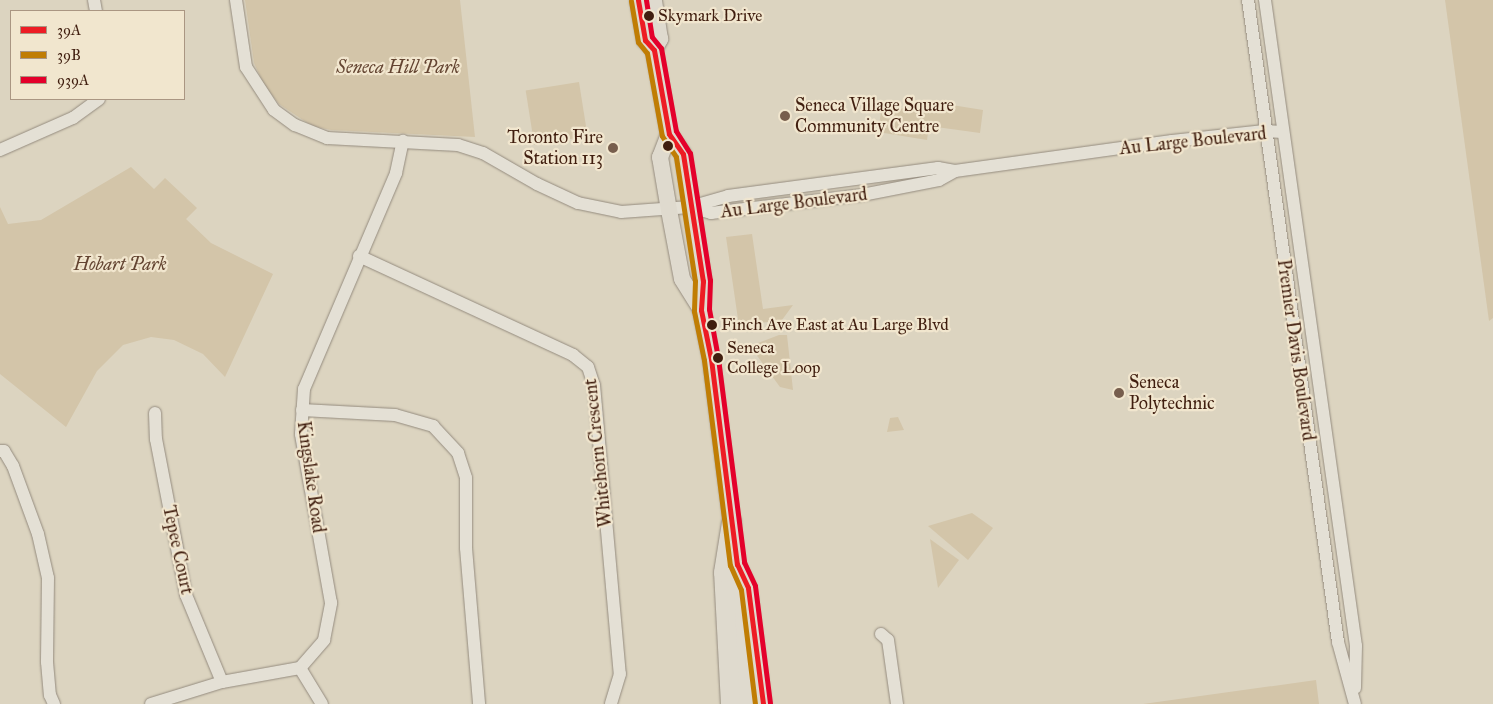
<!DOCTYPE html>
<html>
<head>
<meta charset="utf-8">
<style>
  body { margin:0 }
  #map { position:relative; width:1493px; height:704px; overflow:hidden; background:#dcd4c0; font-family:"IM FELL Great Primer",serif }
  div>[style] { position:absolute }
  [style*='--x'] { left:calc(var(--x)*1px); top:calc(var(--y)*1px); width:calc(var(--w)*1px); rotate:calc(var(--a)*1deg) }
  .green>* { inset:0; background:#d3c5a9; transform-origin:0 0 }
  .roads { filter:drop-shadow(0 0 1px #948b7e) drop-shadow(0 0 1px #948b7e) }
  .minor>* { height:12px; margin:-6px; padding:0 6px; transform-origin:6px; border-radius:6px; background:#e4e0d5 }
  .major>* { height:16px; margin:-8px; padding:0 8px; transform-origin:8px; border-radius:8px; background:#dfdace }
  .highway>* { height:19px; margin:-9.5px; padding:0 9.5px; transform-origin:9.5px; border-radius:9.5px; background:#dfdace }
  .bus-1>* { height:5px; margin:-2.5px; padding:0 2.5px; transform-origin:2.5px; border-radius:2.5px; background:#ed1c24 }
  .bus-2>* { height:5px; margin:-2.5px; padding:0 2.5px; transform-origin:2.5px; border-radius:2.5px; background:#c07d04 }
  .bus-3>* { height:5px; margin:-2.5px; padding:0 2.5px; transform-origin:2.5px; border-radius:2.5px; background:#e4002b }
  .dots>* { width:14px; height:14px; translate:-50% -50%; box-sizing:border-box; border:2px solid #f1e6ce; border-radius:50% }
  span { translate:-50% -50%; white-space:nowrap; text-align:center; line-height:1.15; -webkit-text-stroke:4.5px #f1e6ce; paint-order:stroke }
  .bus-label { font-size:17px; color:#401e0f }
  .left { translate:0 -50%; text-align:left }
  .park-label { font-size:18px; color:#634431; font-style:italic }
  .poi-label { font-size:18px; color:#401e0f }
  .right { translate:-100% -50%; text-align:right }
  .street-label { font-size:18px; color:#401e0f }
  .legend { position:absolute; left:10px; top:10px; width:175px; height:90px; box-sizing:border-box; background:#f1e6ce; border:1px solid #aa9682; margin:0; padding:6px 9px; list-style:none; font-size:15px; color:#401e0f }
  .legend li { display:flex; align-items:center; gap:10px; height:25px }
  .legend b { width:25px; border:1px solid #aa9682 }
</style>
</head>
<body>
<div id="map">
  <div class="green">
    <i style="clip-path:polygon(245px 0,460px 0,475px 137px,331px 130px,312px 126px,279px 104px,264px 85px,254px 63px)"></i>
    <i style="clip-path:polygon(1445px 0,1493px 0,1493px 318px,1489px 321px)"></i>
    <i style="left:579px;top:82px;width:55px;height:54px;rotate:81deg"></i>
    <i style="clip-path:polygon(933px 102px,983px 110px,980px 133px,929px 126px,927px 140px,878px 132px,882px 105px,931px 113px)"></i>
    <i style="clip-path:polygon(131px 167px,154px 189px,165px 178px,197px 208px,186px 219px,211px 243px,273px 274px,225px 377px,203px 354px,174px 340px,151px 337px,123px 345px,97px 371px,66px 427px,0 374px,0 207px,8px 224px,41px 220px)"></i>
    <i style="clip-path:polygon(752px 234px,763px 309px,793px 305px,782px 320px,739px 326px,726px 237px)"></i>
    <i style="clip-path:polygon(779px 335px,787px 335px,793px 390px,780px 387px,750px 346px)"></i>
    <i style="clip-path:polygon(898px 417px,904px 430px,887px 432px,890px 418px)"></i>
    <i style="clip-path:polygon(972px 513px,993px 528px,968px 560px,928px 526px)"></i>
    <i style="clip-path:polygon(930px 539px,959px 560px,938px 588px)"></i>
    <i style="clip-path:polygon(1316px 680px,1319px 704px,1143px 704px)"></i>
  </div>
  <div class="roads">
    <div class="minor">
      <i style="--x:94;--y:0;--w:11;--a:80"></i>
      <i style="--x:236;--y:0;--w:68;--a:81.5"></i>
      <i style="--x:246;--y:67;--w:51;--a:56.9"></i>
      <i style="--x:274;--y:110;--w:26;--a:36"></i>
      <i style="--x:295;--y:125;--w:35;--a:22"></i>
      <i style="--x:327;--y:138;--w:131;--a:3.1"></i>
      <i style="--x:458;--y:145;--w:26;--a:18"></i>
      <i style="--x:483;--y:153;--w:62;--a:29.9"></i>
      <i style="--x:537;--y:184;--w:45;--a:24.9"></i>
      <i style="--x:578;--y:203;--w:44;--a:11.8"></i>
      <i style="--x:621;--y:212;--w:69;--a:-4.1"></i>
      <i style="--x:690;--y:207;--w:40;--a:-16"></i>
      <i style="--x:728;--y:196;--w:212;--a:-7.6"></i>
      <i style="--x:938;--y:168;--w:17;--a:10"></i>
      <i style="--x:955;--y:171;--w:219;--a:-7.9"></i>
      <i style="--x:1172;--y:141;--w:93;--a:-6.2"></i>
      <i style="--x:1264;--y:131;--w:19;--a:3"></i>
      <i style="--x:1248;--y:0;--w:648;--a:82.02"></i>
      <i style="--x:1338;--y:642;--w:64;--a:74.7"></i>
      <i style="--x:1265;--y:0;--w:652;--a:81.98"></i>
      <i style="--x:1356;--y:646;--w:42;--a:91.4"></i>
      <i style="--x:0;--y:150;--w:80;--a:-23.7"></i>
      <i style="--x:73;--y:118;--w:32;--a:-36"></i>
      <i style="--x:690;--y:207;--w:22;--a:16"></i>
      <i style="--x:711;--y:213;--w:152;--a:-6.8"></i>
      <i style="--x:862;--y:195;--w:78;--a:-11"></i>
      <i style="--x:939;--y:180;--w:18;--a:-29"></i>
      <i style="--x:359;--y:256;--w:236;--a:24.8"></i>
      <i style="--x:573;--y:355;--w:19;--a:39"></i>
      <i style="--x:588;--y:367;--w:19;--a:72"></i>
      <i style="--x:594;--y:385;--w:290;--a:84.9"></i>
      <i style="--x:620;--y:674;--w:31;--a:107"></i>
      <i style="--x:302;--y:410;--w:93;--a:3.1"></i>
      <i style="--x:395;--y:415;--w:40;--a:16"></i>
      <i style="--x:433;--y:426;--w:37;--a:47"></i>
      <i style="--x:458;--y:453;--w:26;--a:72"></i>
      <i style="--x:466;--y:478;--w:70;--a:90"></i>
      <i style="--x:466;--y:548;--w:157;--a:85.2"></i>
      <i style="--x:155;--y:413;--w:26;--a:88"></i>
      <i style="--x:156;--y:439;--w:159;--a:79.1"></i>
      <i style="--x:186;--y:595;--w:94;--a:67.5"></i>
      <i style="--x:0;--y:451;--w:4;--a:0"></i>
      <i style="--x:4;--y:451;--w:17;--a:59"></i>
      <i style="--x:13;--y:466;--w:72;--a:69.8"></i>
      <i style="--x:38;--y:534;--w:45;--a:77.2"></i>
      <i style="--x:48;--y:578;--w:84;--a:90.7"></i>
      <i style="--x:47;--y:662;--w:33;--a:85"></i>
      <i style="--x:50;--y:695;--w:10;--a:66"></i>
      <i style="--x:881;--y:634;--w:9;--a:41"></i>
      <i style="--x:888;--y:640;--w:65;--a:82"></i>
      <i style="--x:300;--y:668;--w:42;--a:58.6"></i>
      <i style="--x:151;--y:704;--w:74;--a:-17.2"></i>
      <i style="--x:222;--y:682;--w:79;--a:-10.2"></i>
      <i style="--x:300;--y:668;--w:37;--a:-49"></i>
      <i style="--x:324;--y:640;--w:38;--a:-79"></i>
      <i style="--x:331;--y:603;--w:172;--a:-100.1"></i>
      <i style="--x:301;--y:434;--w:45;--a:-86.2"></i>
      <i style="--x:304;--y:389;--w:235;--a:-66.9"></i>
      <i style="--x:396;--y:173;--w:33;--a:-78"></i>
    </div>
    <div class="major">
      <i style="--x:638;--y:0;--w:41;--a:80.1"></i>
      <i style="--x:645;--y:40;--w:13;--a:48"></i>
      <i style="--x:654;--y:50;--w:85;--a:79.9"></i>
      <i style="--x:669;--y:134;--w:24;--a:55"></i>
      <i style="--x:683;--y:154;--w:129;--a:81.1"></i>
      <i style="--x:703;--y:281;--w:29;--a:94"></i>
      <i style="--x:701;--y:310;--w:50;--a:78.5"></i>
      <i style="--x:711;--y:359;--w:207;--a:82.8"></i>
      <i style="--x:737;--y:564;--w:26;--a:65"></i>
      <i style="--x:748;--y:588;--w:117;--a:82.6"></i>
      <i style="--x:654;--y:50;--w:13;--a:-61"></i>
      <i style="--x:660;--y:39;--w:39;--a:-99"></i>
      <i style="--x:669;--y:134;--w:25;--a:111"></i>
      <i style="--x:660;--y:157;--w:54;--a:80.4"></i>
      <i style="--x:669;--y:210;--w:70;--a:79.3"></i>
      <i style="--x:682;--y:279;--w:36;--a:58"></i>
      <i style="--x:737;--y:564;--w:26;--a:101"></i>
      <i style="--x:732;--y:590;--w:115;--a:82.5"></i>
    </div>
    <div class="highway">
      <i style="--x:730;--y:704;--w:132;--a:-93"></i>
      <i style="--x:723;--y:572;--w:51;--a:-80.9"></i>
    </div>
  </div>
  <div class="bus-1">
    <i style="--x:638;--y:0;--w:41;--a:80.1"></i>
    <i style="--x:645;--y:40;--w:13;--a:48"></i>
    <i style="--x:654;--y:50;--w:85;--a:79.9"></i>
    <i style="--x:669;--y:134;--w:24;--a:55"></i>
    <i style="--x:683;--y:154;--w:129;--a:81.1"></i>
    <i style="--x:703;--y:281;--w:29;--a:94"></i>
    <i style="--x:701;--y:310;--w:50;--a:78.5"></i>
    <i style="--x:711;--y:359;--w:207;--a:82.8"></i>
    <i style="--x:737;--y:564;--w:26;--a:65"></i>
    <i style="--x:748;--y:588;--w:117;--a:82.6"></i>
  </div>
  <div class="bus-2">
    <i style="--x:631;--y:1;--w:42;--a:80.3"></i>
    <i style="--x:638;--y:42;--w:14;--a:51"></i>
    <i style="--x:647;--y:53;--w:84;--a:79.8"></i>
    <i style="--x:662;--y:136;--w:25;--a:56"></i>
    <i style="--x:676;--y:157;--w:125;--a:81.3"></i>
    <i style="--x:695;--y:281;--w:30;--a:92"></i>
    <i style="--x:694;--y:311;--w:50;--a:78.5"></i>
    <i style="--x:704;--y:360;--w:207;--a:82.8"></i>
    <i style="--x:730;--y:565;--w:27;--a:66"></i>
    <i style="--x:741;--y:590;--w:115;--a:83"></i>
  </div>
  <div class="bus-3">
    <i style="--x:646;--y:0;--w:37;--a:81"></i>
    <i style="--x:652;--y:37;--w:14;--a:51"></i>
    <i style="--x:661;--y:48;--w:84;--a:79.8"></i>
    <i style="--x:676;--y:131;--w:26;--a:58"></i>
    <i style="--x:690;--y:153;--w:129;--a:81.1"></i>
    <i style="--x:710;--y:280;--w:29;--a:92"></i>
    <i style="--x:709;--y:309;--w:50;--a:79.6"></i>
    <i style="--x:718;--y:358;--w:206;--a:82.7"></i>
    <i style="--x:744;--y:562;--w:26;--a:65"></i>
    <i style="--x:755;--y:586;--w:118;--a:82.7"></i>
  </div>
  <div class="dots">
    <i style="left:649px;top:16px;background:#401e0f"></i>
    <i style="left:785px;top:116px;background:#775e4d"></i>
    <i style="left:668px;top:146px;background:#401e0f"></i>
    <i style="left:613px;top:148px;background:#775e4d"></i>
    <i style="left:712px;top:325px;background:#401e0f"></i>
    <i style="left:718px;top:358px;background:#401e0f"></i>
    <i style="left:1119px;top:393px;background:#775e4d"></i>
  </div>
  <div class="bus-label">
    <span class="left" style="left:658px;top:16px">Skymark Drive</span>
    <span class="left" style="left:721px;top:325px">Finch Ave East at Au Large Blvd</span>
    <span class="left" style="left:727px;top:358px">Seneca<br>College Loop</span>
  </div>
  <div class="park-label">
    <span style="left:398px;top:67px">Seneca Hill Park</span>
    <span style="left:120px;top:264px">Hobart Park</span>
  </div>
  <div class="poi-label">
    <span class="left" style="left:795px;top:116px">Seneca Village Square<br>Community Centre</span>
    <span class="right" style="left:603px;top:148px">Toronto Fire<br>Station 113</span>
    <span class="left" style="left:1129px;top:393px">Seneca<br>Polytechnic</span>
  </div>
  <div class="street-label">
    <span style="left:1193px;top:141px;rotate:-6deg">Au Large Boulevard</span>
    <span style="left:794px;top:203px;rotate:-7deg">Au Large Boulevard</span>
    <span style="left:1296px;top:350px;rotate:82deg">Premier Davis Boulevard</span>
    <span style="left:598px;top:453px;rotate:-96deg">Whitehorn Crescent</span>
    <span style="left:311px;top:477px;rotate:82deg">Kingslake Road</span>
    <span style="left:178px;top:550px;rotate:78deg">Tepee Court</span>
  </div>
  <ul class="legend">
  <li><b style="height:6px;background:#ed1c24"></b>39A</li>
  <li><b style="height:6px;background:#c07d04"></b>39B</li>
  <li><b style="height:6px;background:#e4002b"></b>939A</li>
  </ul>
</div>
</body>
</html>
